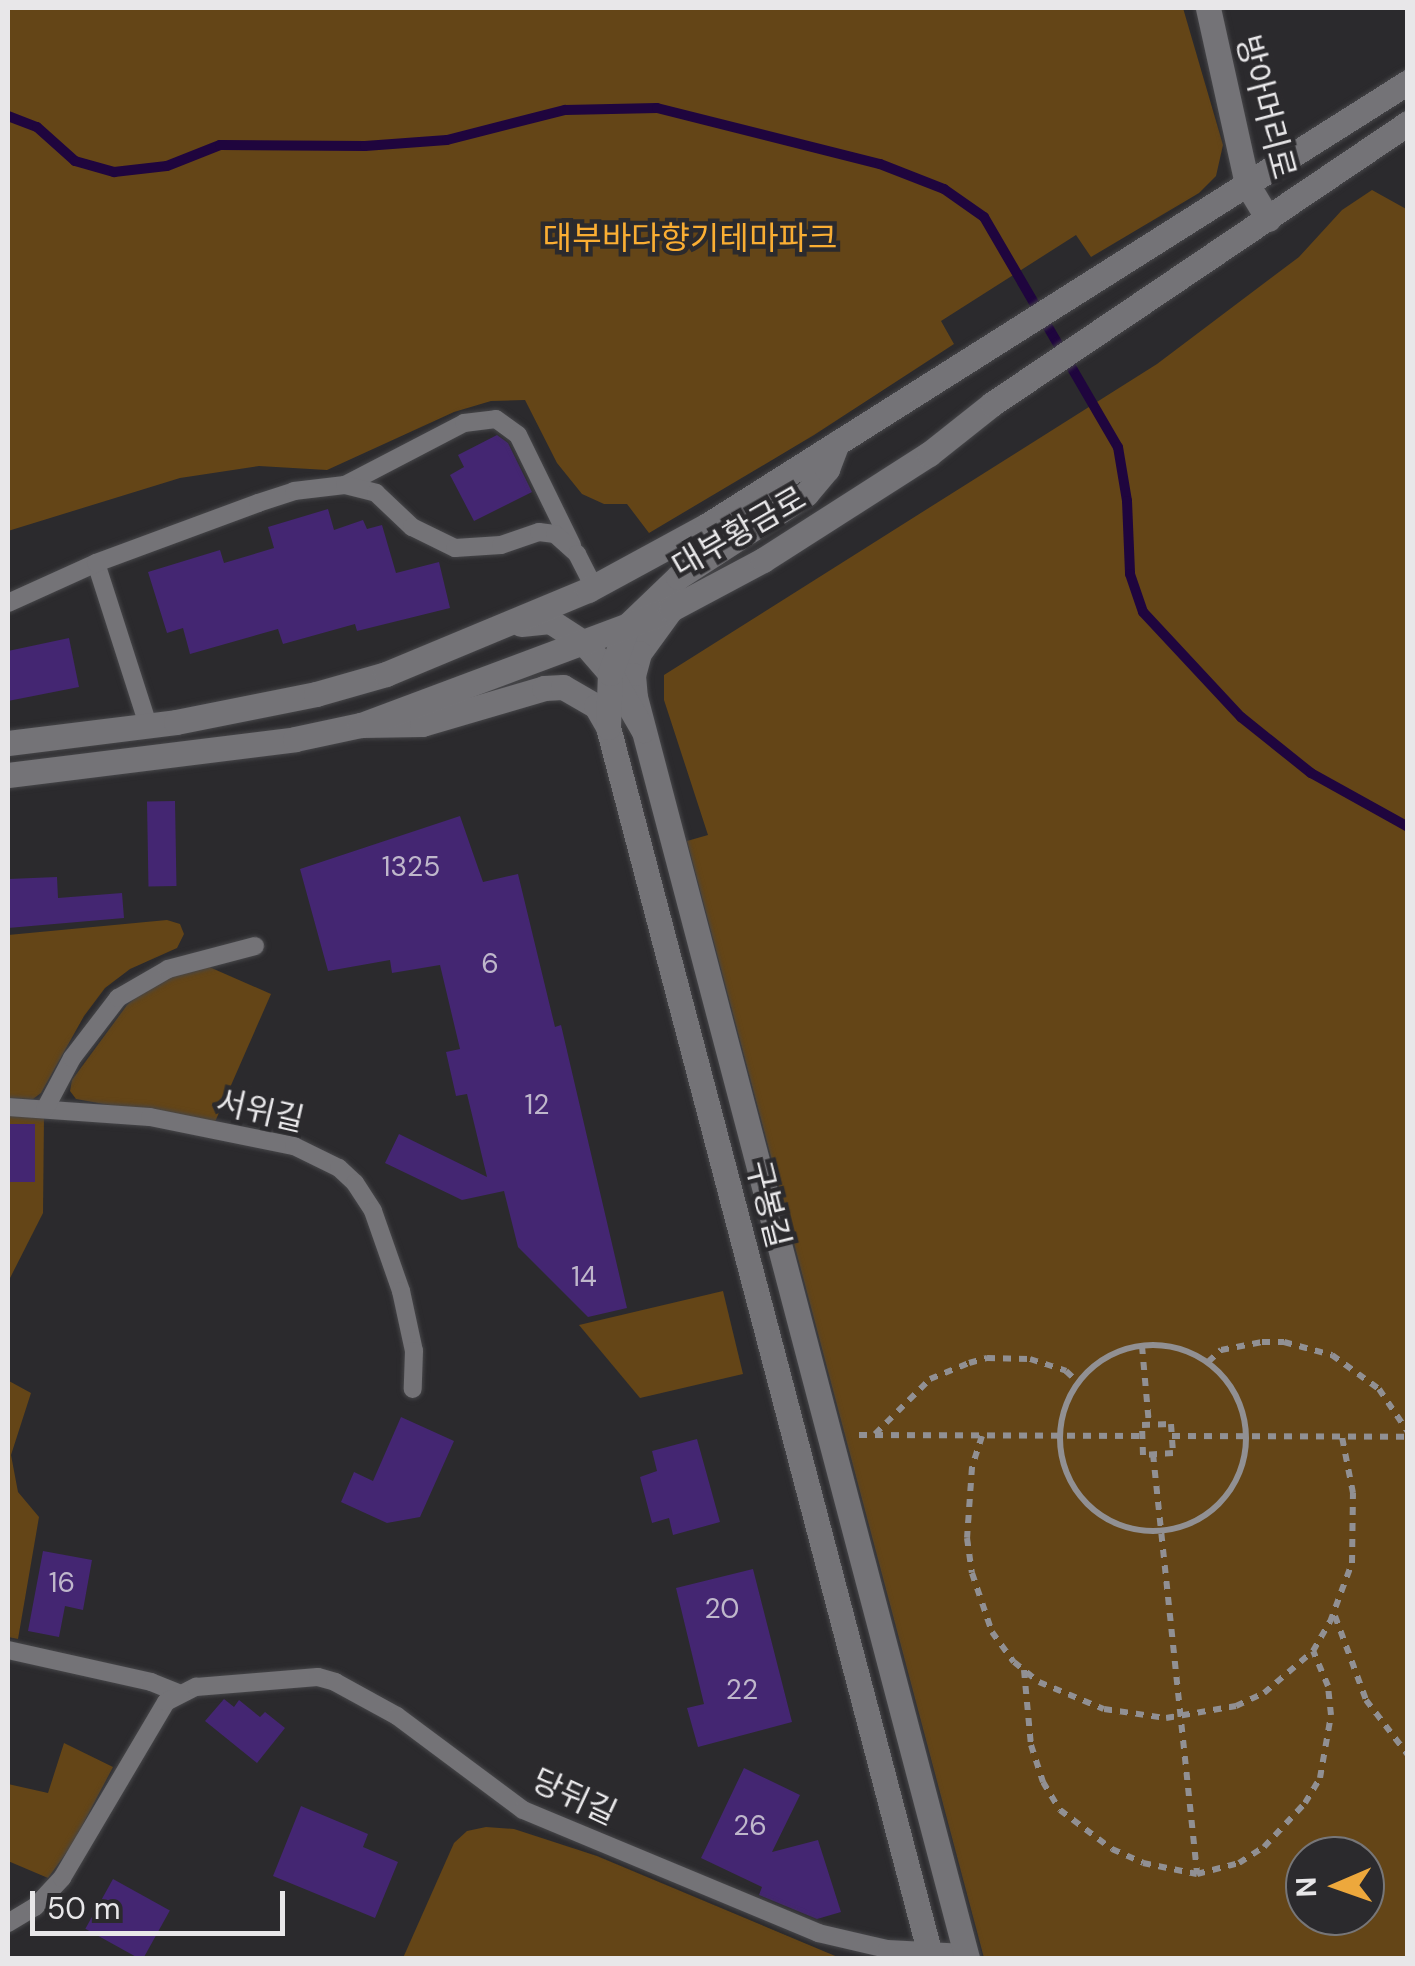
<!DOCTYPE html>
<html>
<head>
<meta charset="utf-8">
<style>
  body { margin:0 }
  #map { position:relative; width:1415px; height:1966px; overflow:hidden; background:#2b2a2d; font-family:"DM Sans","Noto Sans KR",sans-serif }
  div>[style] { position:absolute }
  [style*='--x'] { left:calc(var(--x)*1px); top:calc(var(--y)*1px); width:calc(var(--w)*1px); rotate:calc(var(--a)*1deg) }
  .green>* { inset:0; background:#644517 }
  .stream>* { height:10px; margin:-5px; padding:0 5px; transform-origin:5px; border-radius:5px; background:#1f053e }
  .building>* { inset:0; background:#442672; transform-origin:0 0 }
  .path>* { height:6px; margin-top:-3px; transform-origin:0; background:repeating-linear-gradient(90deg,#919093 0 8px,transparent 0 16px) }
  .path>.ring { margin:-3px; padding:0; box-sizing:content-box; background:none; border:6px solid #919093; border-radius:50% }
  .roads { filter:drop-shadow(0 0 2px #464649) drop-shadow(0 0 2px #464649) }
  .service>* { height:18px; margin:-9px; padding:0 9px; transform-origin:9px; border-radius:9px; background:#747377 }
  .minor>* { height:25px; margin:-12.5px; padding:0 12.5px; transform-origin:12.5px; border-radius:12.5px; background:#747377 }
  .tertiary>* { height:25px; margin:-12.5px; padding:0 12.5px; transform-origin:12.5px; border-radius:12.5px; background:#747377 }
  .secondary>* { height:25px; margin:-12.5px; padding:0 12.5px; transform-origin:12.5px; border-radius:12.5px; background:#747377 }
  span { translate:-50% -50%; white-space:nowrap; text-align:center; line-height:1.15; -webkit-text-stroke:9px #2b2a2d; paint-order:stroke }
  .number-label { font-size:28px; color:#bfb7cb }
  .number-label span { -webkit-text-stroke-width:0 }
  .street-label { font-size:32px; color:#e8e7e9 }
  .park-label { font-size:32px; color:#faae33 }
  .frame { position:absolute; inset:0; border:10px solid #e8e7e9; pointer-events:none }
  .north { position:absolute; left:1285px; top:1836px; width:100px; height:100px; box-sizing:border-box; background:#2b2a2d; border:2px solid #777678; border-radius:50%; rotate:268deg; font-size:28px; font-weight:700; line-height:40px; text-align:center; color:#e8e7e9 }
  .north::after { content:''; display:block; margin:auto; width:35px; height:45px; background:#eda83c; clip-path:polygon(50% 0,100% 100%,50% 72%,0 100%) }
  .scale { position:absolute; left:30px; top:1891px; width:255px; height:45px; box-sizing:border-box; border:5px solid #e8e7e9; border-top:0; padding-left:12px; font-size:30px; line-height:35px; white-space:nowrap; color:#e8e7e9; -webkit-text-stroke:8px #2b2a2d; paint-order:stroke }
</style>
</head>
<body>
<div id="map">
  <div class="green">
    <i style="clip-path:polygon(8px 8px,1183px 8px,1223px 145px,1216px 176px,1199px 193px,1091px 257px,1076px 235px,941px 321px,954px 344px,814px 435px,649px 533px,627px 504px,604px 504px,582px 494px,557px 463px,525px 400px,491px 401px,454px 412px,327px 470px,259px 466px,180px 478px,8px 531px)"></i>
    <i style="clip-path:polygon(evenodd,1372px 190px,1408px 210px,1407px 1958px,984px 1958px,687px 841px,708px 835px,664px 700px,664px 675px,1157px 364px,1299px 257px,1342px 210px,1372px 190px,1305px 1856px,1365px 1856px,1365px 1916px,1305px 1916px,1305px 1856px)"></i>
    <i style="clip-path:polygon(167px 920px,180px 924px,184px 934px,177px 948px,130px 969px,105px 988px,84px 1016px,41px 1093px,33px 1099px,8px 1098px,8px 935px)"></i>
    <i style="clip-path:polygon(207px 966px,271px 994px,214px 1124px,76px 1099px,70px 1091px,72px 1080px,127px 1005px,151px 985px,180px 971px)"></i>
    <i style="clip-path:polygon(8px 1113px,44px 1115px,43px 1213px,8px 1282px)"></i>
    <i style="clip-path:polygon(723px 1291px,743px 1374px,640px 1398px,579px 1325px)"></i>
    <i style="clip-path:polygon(8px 1375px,9px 1381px,31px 1393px,11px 1455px,18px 1492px,39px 1517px,18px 1639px,8px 1637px)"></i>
    <i style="clip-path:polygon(64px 1743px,113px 1767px,72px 1845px,48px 1878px,8px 1861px,8px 1784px,48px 1793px)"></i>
    <i style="clip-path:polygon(486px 1827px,514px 1829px,597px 1856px,840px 1958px,403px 1958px,454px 1843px,467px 1831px)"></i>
  </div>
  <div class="stream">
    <i style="--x:8;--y:116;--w:31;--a:21"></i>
    <i style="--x:37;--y:127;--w:51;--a:41.8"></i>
    <i style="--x:75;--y:161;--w:41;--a:15.8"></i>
    <i style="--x:114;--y:172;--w:53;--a:-6.5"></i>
    <i style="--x:167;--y:166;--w:57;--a:-21.6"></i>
    <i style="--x:220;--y:145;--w:145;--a:0.4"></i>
    <i style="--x:365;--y:146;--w:82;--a:-4.2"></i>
    <i style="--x:447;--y:140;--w:122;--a:-14.3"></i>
    <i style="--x:565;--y:110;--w:92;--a:-1.2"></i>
    <i style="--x:657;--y:108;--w:230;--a:14.1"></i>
    <i style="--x:880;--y:164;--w:69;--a:21.3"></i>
    <i style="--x:944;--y:189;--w:49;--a:35"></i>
    <i style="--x:984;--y:217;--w:266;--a:59.8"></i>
    <i style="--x:1118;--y:447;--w:55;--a:80.5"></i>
    <i style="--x:1127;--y:501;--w:73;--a:87.6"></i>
    <i style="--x:1130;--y:574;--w:40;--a:71.1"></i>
    <i style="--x:1143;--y:612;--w:144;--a:47"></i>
    <i style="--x:1241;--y:717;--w:90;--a:38.7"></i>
    <i style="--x:1311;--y:773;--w:111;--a:29.1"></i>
  </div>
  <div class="building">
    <i style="clip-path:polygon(497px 435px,508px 443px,532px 492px,474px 521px,450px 475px,464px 467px,458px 455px)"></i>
    <i style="clip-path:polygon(328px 509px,334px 530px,363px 520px,367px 529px,382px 525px,396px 573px,439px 562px,450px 608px,357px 631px,355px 624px,283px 644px,278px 629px,190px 654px,183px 628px,167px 633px,148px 572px,220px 550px,224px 563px,274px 548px,268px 527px)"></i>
    <i style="clip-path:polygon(69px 638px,79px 687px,8px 701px,8px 651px)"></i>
    <i style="left:175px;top:801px;width:85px;height:28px;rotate:89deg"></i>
    <i style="clip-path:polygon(460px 816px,483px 882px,518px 874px,555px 1027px,561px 1025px,627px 1308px,588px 1317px,518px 1247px,504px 1191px,462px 1200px,385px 1163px,399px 1134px,487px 1177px,467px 1094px,456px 1096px,446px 1052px,460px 1049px,440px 965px,392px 973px,390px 960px,328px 971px,300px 869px)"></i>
    <i style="clip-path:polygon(57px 877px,58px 898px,122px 893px,124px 918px,8px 928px,8px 879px)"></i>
    <i style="left:8px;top:1124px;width:27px;height:58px"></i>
    <i style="clip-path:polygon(401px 1417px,454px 1441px,420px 1517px,387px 1523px,341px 1502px,354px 1472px,373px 1481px)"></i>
    <i style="clip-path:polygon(697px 1439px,720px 1522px,673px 1535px,669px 1518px,652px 1523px,640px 1477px,657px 1471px,652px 1451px)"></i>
    <i style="clip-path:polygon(43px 1551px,92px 1560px,83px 1610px,65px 1606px,59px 1637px,28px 1631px)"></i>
    <i style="clip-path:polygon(753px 1569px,792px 1722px,698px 1747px,687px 1708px,704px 1704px,676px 1588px)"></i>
    <i style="clip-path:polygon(224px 1699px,234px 1707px,239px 1700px,260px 1717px,265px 1712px,285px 1728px,257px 1763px,205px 1721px)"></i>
    <i style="clip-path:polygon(744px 1768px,800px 1795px,772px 1852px,818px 1840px,841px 1912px,817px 1919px,759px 1895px,762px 1887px,701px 1858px)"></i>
    <i style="clip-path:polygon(301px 1806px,368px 1834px,363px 1847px,398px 1862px,375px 1918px,273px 1876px)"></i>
    <i style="left:113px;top:1879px;width:65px;height:57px;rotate:29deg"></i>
  </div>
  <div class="path">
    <i class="ring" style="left:1060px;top:1345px;width:180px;height:180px"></i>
    <i style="--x:1142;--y:1346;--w:79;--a:84.9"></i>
    <i style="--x:1208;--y:1362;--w:18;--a:-43"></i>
    <i style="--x:1221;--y:1350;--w:42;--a:-11"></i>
    <i style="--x:1262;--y:1342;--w:22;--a:0"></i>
    <i style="--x:1284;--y:1342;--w:50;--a:15.2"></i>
    <i style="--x:1332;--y:1355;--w:58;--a:35.9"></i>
    <i style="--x:1379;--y:1389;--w:52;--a:56"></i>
    <i style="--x:1171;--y:1424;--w:29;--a:86"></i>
    <i style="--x:1173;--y:1453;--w:30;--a:176"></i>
    <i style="--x:1143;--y:1455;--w:30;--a:-92"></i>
    <i style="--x:1142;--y:1425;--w:29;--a:-2"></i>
    <i style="--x:875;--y:1434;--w:78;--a:-45"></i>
    <i style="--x:930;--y:1379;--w:42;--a:-22.3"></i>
    <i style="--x:969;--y:1363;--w:19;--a:-16"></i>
    <i style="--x:987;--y:1358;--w:43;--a:1.3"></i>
    <i style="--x:1030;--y:1359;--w:38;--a:18"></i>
    <i style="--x:1066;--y:1371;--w:16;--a:43"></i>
    <i style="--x:859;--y:1435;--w:284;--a:0.2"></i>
    <i style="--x:982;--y:1436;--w:33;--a:108"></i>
    <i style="--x:972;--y:1467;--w:71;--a:94"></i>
    <i style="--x:967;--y:1538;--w:35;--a:82"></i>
    <i style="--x:972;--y:1573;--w:62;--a:71.3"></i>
    <i style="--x:992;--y:1632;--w:37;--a:54"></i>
    <i style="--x:1014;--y:1662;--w:32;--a:39"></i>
    <i style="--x:1039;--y:1682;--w:70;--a:22.6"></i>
    <i style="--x:1104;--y:1709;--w:63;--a:8.3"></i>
    <i style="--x:1166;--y:1718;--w:71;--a:-9.7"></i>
    <i style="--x:1236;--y:1706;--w:31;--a:-25"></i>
    <i style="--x:1264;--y:1693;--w:65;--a:-40.6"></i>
    <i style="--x:1313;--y:1651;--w:34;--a:-60"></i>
    <i style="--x:1330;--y:1622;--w:63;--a:-69.6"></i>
    <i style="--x:1352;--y:1563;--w:70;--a:-89.2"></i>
    <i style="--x:1353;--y:1493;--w:57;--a:-101.1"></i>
    <i style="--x:1172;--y:1436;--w:236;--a:0.2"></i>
    <i style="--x:1153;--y:1454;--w:422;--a:84"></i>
    <i style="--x:1335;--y:1616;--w:90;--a:69.7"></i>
    <i style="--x:1366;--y:1700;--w:69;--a:52.6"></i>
    <i style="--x:1024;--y:1670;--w:75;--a:84.7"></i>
    <i style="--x:1031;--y:1745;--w:39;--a:72"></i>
    <i style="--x:1043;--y:1782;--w:33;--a:59"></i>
    <i style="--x:1060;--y:1810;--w:65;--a:36.9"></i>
    <i style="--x:1112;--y:1849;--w:34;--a:24"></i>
    <i style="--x:1143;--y:1863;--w:55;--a:11.5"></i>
    <i style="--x:1197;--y:1874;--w:43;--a:-14.7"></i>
    <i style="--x:1239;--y:1863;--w:30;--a:-33"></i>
    <i style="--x:1264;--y:1847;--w:60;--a:-47"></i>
    <i style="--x:1305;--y:1803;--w:29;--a:-59"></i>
    <i style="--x:1320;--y:1778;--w:64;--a:-80.1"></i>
    <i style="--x:1331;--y:1715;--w:29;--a:-96"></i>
    <i style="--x:1328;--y:1686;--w:38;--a:-113"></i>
  </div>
  <div class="roads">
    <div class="service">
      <i style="--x:345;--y:485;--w:134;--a:-27.5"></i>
      <i style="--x:464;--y:423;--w:32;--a:-7"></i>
      <i style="--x:496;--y:419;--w:27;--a:36"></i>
      <i style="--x:518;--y:435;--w:123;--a:63.9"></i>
      <i style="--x:96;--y:563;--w:170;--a:72.2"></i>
      <i style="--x:8;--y:603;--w:97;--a:-24.4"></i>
      <i style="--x:96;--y:563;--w:173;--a:-20.3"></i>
      <i style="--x:258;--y:503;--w:38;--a:-18"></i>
      <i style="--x:294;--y:491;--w:51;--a:-6.7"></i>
      <i style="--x:345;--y:485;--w:32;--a:14"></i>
      <i style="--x:376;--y:493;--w:50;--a:43.4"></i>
      <i style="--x:412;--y:527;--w:48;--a:26"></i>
      <i style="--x:455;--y:548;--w:46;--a:-3.7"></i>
      <i style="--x:501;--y:545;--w:40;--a:-18.9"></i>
      <i style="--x:539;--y:532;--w:16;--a:7"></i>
      <i style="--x:555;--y:534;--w:30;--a:42"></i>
      <i style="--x:577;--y:554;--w:37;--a:63"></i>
      <i style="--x:8;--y:1107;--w:142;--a:4"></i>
      <i style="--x:150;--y:1117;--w:147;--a:11.4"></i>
      <i style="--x:294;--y:1146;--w:50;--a:26.1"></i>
      <i style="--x:339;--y:1168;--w:22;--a:43"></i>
      <i style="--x:355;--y:1183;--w:33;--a:57"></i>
      <i style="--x:373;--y:1211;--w:85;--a:70.7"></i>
      <i style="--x:401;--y:1291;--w:61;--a:77.8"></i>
      <i style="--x:414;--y:1351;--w:38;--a:92"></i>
      <i style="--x:45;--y:1109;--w:58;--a:-62.1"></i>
      <i style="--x:72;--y:1058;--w:76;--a:-52.5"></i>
      <i style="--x:118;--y:998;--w:58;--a:-30.1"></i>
      <i style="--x:168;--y:969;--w:90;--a:-14.8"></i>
      <i style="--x:8;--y:1650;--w:147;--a:12.6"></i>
      <i style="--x:151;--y:1682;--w:29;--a:22"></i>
      <i style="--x:8;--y:1923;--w:31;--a:-31"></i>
      <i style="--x:35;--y:1907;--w:40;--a:-47"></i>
      <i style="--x:62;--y:1878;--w:204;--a:-59.4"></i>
      <i style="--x:166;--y:1702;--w:34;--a:-27"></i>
      <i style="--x:196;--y:1687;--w:122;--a:-4.7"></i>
      <i style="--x:318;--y:1677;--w:18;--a:16"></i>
      <i style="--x:335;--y:1682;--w:71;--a:28.7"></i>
      <i style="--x:397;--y:1716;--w:157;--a:36.7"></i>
      <i style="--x:523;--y:1810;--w:320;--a:22.6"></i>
      <i style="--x:818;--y:1933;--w:71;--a:13.1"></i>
      <i style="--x:887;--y:1949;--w:79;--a:2.9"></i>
    </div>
    <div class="minor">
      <i style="--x:1208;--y:8;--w:180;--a:77.5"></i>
      <i style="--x:1247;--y:184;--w:41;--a:59"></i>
    </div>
    <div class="tertiary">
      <i style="--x:671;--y:609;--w:54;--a:126"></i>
      <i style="--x:639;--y:653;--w:23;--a:105"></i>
      <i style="--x:633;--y:675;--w:22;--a:85"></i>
      <i style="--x:635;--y:697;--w:1304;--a:75.25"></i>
      <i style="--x:361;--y:725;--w:61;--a:-0.9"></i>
      <i style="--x:422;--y:724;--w:127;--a:-16.4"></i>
      <i style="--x:544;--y:688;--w:19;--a:-3"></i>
      <i style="--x:563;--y:687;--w:38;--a:30"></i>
      <i style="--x:596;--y:706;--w:24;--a:60"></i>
      <i style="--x:608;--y:727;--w:1273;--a:75.3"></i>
    </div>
    <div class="secondary">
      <i style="--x:521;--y:624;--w:29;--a:-6"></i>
      <i style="--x:550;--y:621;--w:40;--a:32.9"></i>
      <i style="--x:584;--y:643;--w:40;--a:49"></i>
      <i style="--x:610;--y:673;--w:66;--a:59.9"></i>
      <i style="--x:608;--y:727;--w:54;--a:-87.9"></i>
      <i style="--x:610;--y:673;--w:51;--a:-69.4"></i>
      <i style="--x:628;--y:625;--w:69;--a:-43.8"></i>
      <i style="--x:678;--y:577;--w:153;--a:-33"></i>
      <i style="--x:806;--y:494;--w:33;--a:-50"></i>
      <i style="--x:827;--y:469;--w:28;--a:-69"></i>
      <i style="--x:8;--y:743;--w:169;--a:-7.1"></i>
      <i style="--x:176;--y:722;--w:143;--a:-11.3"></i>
      <i style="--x:316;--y:694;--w:73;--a:-15.9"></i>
      <i style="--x:386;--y:674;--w:219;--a:-22.6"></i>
      <i style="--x:588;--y:590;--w:134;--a:-28.5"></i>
      <i style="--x:706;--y:526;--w:831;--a:-32.31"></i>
      <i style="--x:8;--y:775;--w:289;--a:-7.1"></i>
      <i style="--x:295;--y:739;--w:67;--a:-12"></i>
      <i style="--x:361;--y:725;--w:331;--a:-20.5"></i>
      <i style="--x:671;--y:609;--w:104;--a:-28"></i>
      <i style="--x:763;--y:560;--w:197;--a:-32.6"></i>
      <i style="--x:929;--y:454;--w:80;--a:-38.4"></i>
      <i style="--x:992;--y:404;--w:502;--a:-34.04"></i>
    </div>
  </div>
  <div class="number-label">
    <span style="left:411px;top:867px">1325</span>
    <span style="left:490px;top:964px">6</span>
    <span style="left:537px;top:1105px">12</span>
    <span style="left:584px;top:1277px">14</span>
    <span style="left:62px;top:1583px">16</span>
    <span style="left:722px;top:1609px">20</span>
    <span style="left:742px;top:1690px">22</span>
    <span style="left:750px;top:1826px">26</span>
  </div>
  <div class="street-label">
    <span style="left:1266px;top:107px;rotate:75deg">방아머리로</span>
    <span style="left:739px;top:532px;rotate:-30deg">대부황금로</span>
    <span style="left:260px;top:1111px;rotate:13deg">서위길</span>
    <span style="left:768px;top:1204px;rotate:76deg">구봉길</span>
    <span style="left:574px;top:1797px;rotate:25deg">당뒤길</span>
  </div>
  <div class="park-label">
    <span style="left:690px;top:238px">대부바다향기테마파크</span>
  </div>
  <div class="frame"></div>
  <div class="north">N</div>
  <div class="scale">50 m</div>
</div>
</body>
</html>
